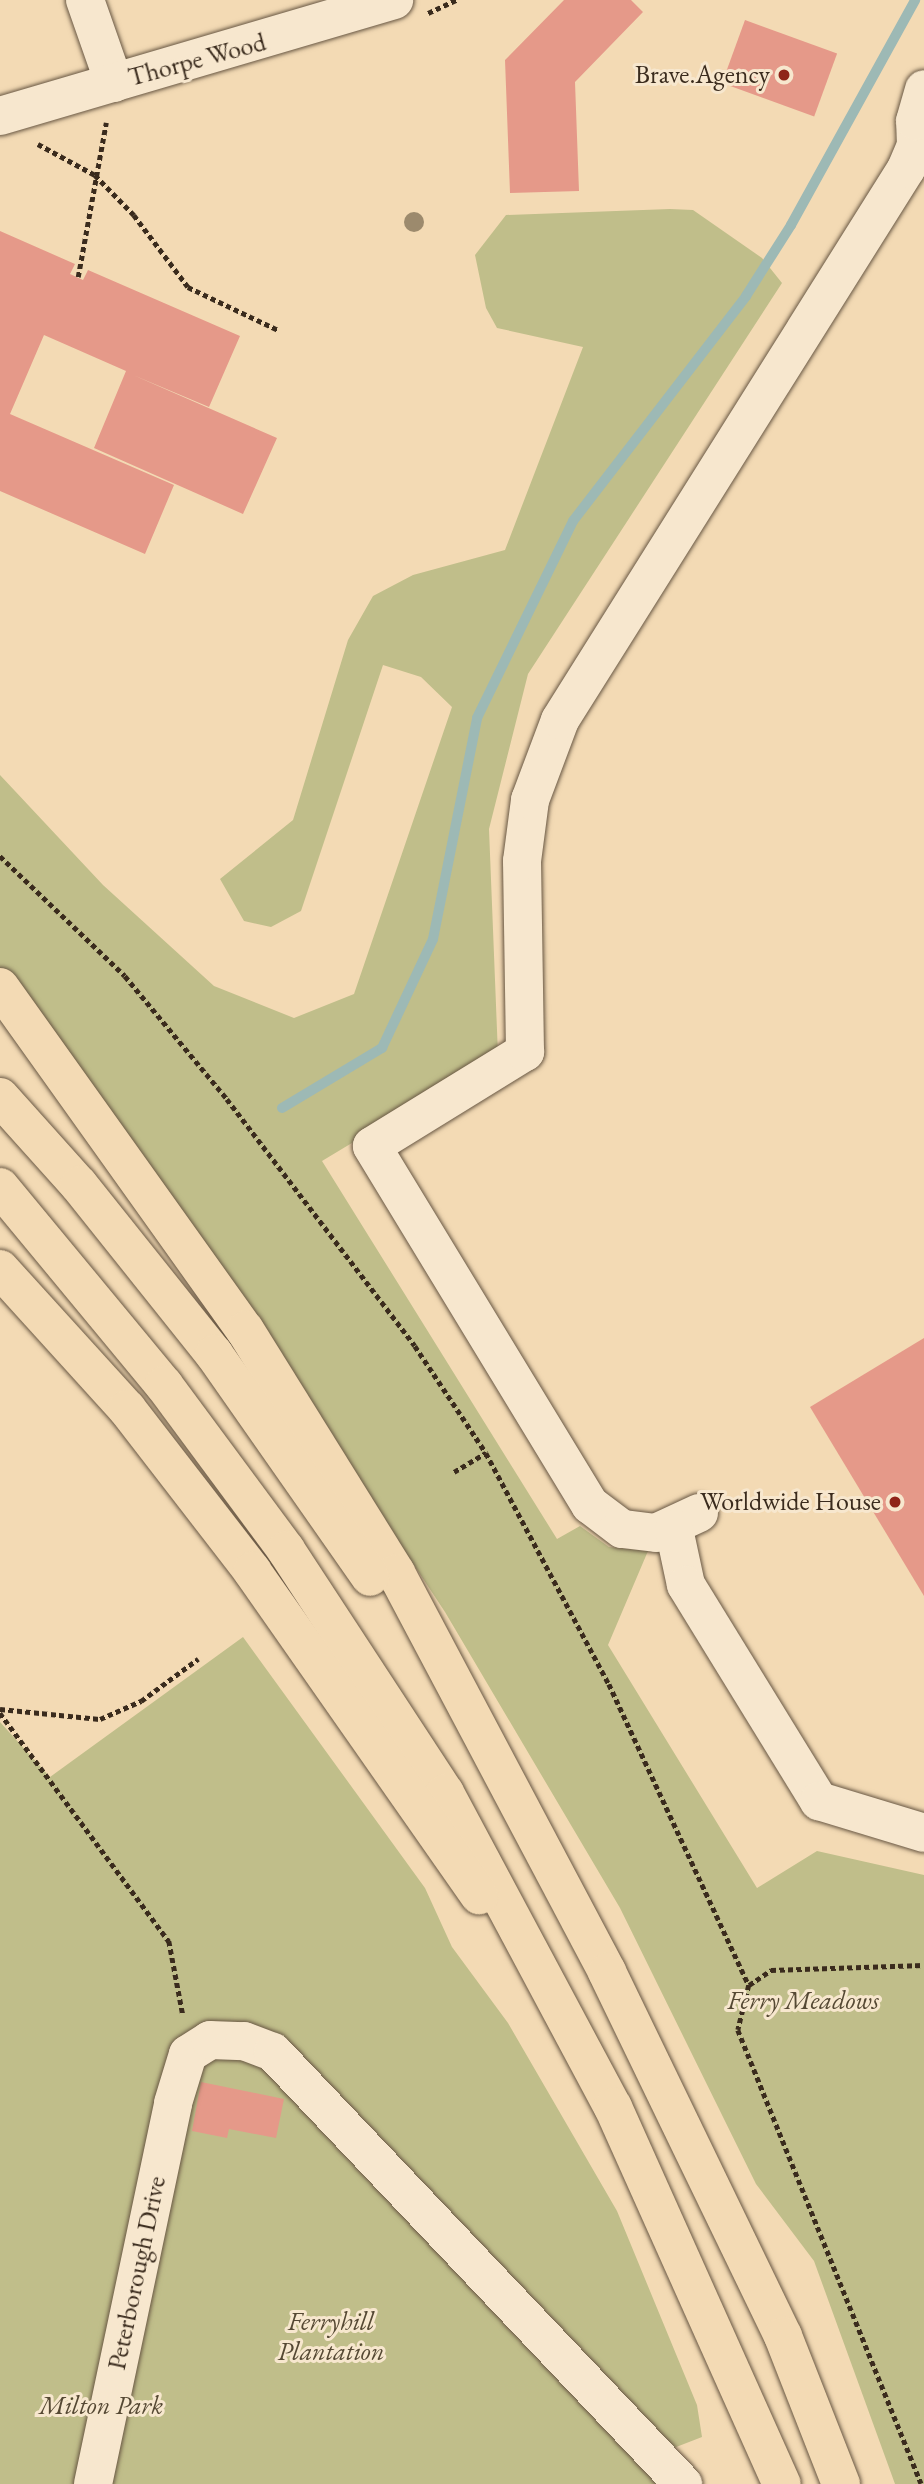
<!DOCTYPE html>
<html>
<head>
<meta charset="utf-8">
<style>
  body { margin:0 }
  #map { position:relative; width:924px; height:2484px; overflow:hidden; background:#f3dab4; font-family:"EB Garamond",serif }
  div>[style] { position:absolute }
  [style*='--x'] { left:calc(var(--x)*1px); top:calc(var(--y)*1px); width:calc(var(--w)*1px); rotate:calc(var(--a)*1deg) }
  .green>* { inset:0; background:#c0be8a }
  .stream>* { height:10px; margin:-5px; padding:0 5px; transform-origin:5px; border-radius:5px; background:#9db9b5 }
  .building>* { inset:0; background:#e59989; transform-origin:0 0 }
  .path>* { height:4.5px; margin-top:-2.25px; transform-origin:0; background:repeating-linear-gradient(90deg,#3a2b1d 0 5px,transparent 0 8.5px) }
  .roads { filter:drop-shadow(0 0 2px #685743) drop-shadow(0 0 2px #685743) }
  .minor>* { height:38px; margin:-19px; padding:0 19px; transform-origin:19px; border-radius:19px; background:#f7e7ce }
  .highway>* { height:38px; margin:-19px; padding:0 19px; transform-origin:19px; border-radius:19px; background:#f3dab4 }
  .trees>* { width:20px; height:20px; margin:-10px; border-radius:50%; background:#9c8a6d }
  .dots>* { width:19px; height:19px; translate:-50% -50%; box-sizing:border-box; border:4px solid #f7e7ce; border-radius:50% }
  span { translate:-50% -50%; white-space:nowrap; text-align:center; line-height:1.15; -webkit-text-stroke:6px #f7e7ce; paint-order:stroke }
  .street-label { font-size:26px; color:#3a2b1d }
  .poi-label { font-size:26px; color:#3a2b1d }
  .right { translate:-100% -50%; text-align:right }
  .park-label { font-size:26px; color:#554833; font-style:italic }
</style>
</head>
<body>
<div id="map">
  <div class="green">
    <i style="clip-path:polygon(670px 209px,693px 210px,762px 258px,782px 283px,528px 674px,489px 829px,498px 1055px,322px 1161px,557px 1539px,580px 1526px,609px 1547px,648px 1551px,608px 1645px,757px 1888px,817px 1851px,924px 1875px,924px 2484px,895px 2484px,814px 2261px,756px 2184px,620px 1908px,445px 1612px,190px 1226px,0 971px,0 775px,103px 885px,214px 986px,294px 1018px,354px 994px,452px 707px,421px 677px,383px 665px,301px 911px,271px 927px,244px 921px,220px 879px,293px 820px,348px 640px,373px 596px,413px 575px,505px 550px,583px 347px,497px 328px,486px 308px,475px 255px,506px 215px)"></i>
    <i style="clip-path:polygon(243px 1637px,425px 1888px,452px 1947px,508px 2023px,617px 2211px,697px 2405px,702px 2437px,671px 2449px,661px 2484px,0 2484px,0 1722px,50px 1777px)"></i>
  </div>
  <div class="stream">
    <i style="--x:282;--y:1108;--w:117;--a:-31"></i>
    <i style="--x:382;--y:1048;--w:120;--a:-64.9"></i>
    <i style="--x:433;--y:939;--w:225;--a:-78.7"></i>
    <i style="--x:477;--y:718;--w:219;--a:-64"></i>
    <i style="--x:573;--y:521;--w:284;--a:-52.4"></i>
    <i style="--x:746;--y:296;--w:84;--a:-57.6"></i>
    <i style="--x:791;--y:225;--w:257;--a:-61.1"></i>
  </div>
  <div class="building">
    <i style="clip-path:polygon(564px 0,631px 0,643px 12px,575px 82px,579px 191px,510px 193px,505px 60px)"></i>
    <i style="left:745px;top:20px;width:98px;height:67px;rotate:20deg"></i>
    <i style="clip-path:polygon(0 231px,75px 264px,70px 274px,83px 280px,88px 270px,240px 336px,209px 407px,133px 375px,277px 438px,243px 514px,94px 448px,126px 371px,44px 335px,10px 414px,174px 485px,145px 554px,0 491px)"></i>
    <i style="clip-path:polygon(924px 1338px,924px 1596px,810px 1407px)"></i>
    <i style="clip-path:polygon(201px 2082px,284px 2099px,276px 2138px,229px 2129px,227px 2138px,192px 2131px)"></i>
  </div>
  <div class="path">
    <i style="--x:428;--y:13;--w:31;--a:-25"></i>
    <i style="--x:38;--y:144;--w:65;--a:28.5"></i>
    <i style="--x:95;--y:175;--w:56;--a:45.7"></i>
    <i style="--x:134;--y:215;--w:90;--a:53.1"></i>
    <i style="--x:188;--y:287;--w:100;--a:25.5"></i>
    <i style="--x:78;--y:277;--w:157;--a:-79.7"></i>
    <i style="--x:0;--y:856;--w:173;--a:43.8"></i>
    <i style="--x:125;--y:976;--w:160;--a:50.3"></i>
    <i style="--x:227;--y:1099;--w:310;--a:52.7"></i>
    <i style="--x:415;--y:1346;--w:128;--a:56.4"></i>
    <i style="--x:486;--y:1453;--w:262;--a:62"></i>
    <i style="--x:609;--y:1684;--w:332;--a:65.1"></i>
    <i style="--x:749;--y:1985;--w:46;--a:103.7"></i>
    <i style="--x:738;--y:2030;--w:489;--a:68"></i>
    <i style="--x:454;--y:1472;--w:37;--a:-31"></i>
    <i style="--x:0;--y:1709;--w:100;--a:5.7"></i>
    <i style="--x:100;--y:1719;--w:45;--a:-23.7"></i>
    <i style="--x:141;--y:1701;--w:71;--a:-36.4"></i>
    <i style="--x:0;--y:1713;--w:284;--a:53.5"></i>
    <i style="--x:169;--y:1941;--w:75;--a:79.3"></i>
    <i style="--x:749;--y:1985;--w:27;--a:-34"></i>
    <i style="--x:771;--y:1970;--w:153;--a:-1.9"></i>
  </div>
  <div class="roads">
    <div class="minor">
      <i style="--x:85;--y:0;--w:88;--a:70.7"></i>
      <i style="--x:0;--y:116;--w:411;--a:-16.4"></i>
      <i style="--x:699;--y:1513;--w:47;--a:155.1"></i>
      <i style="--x:656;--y:1533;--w:34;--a:-173"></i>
      <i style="--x:622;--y:1529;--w:40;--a:-143"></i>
      <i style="--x:590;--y:1505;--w:420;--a:-121.3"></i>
      <i style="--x:372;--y:1146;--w:180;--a:-31.6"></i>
      <i style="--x:525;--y:1052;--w:191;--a:-90.9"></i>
      <i style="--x:522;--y:861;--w:62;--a:-82.5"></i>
      <i style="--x:530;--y:800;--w:85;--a:-69.4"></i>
      <i style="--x:560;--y:720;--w:651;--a:-57.87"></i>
      <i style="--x:906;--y:169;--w:25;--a:-67"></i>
      <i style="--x:916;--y:146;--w:25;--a:-92"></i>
      <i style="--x:915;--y:121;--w:33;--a:-74"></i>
      <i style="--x:674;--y:1529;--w:57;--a:77.9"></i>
      <i style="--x:686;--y:1585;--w:254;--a:58.4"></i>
      <i style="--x:819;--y:1801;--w:110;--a:16.9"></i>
      <i style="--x:93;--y:2484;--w:389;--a:-78.1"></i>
      <i style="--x:173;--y:2103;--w:51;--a:-73"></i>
      <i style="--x:188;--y:2054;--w:26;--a:-32"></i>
      <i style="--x:210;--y:2040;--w:34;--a:2"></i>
      <i style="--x:244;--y:2041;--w:31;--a:21"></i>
      <i style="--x:273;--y:2052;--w:596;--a:46.5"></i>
    </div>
    <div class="highway">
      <i style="--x:0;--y:987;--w:422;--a:54.5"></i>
      <i style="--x:245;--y:1330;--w:286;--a:58.1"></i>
      <i style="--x:396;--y:1573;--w:451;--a:62.1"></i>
      <i style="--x:607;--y:1972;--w:404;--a:64.2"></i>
      <i style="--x:783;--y:2336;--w:159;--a:68.6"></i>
      <i style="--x:0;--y:1097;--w:118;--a:48.1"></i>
      <i style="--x:79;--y:1185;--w:216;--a:51.4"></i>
      <i style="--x:214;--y:1354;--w:272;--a:55"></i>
      <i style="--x:0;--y:1187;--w:257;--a:50.4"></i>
      <i style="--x:164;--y:1385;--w:205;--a:53.5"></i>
      <i style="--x:286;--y:1550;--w:290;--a:56.8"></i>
      <i style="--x:445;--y:1793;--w:356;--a:61.9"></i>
      <i style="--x:613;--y:2107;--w:413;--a:65.9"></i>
      <i style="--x:0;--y:1269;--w:189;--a:47.8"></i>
      <i style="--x:127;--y:1409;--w:205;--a:52.3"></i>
      <i style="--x:252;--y:1571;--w:396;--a:55"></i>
    </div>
  </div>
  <div class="trees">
    <i style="left:414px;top:222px"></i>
  </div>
  <div class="dots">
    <i style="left:784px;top:75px;background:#8f2418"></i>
    <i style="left:895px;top:1502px;background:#8f2418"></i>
  </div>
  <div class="street-label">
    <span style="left:197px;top:60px;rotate:-15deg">Thorpe Wood</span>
    <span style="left:137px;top:2273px;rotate:-78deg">Peterborough Drive</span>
  </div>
  <div class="poi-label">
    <span class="right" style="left:770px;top:75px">Brave.Agency</span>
    <span class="right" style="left:881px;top:1502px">Worldwide House</span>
  </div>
  <div class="park-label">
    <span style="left:803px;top:2001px">Ferry Meadows</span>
    <span style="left:331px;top:2337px">Ferryhill<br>Plantation</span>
    <span style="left:101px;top:2406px">Milton Park</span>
  </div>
</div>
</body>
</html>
